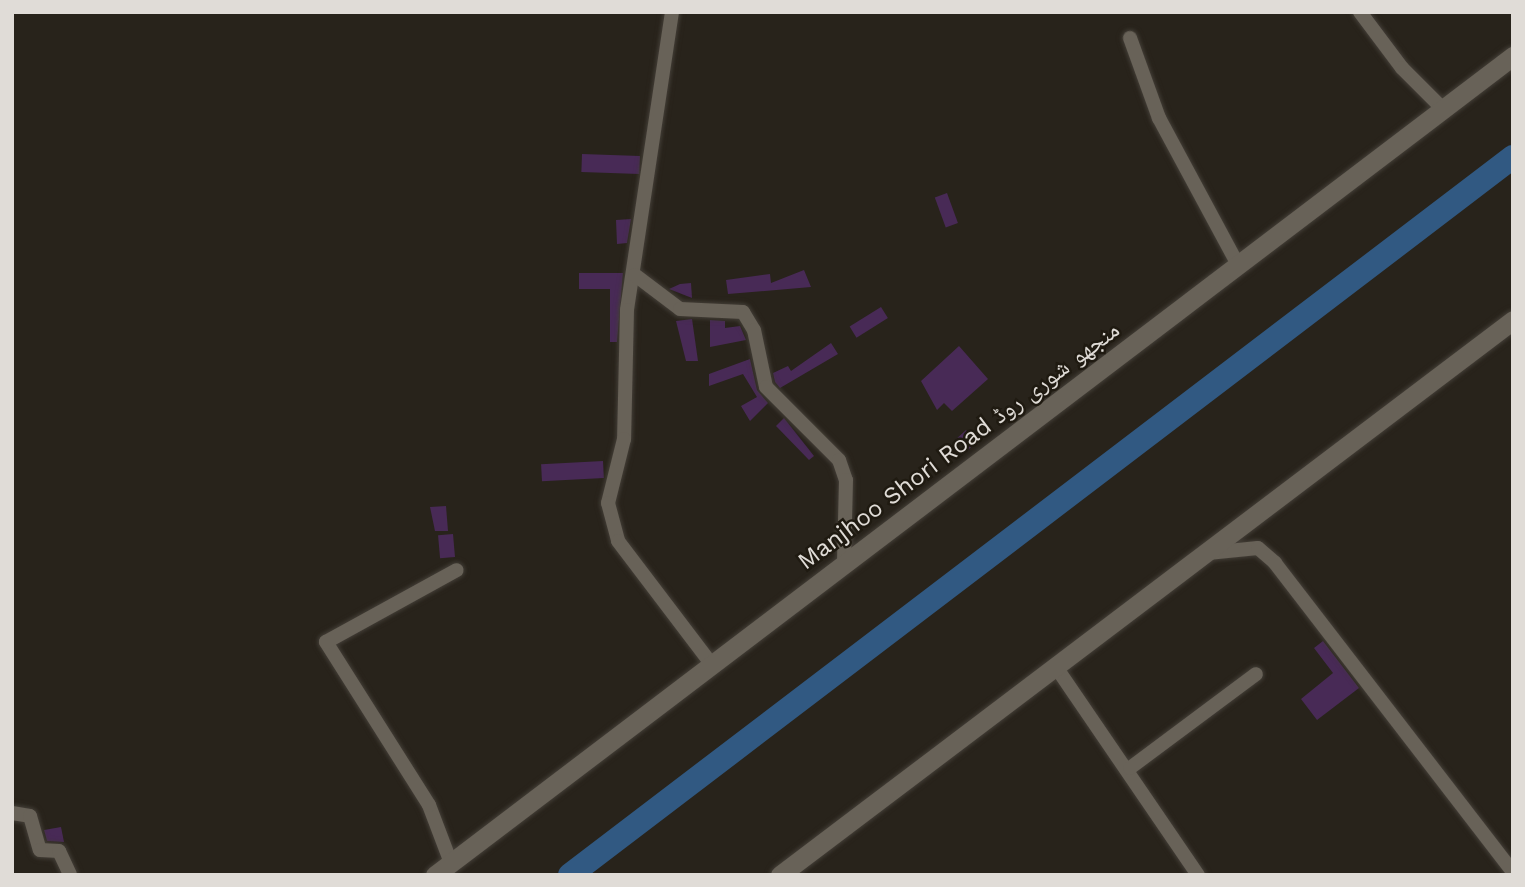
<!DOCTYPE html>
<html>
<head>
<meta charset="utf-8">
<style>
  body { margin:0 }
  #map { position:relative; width:1525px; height:887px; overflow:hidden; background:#28231b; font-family:"Work Sans","Noto Naskh Arabic",sans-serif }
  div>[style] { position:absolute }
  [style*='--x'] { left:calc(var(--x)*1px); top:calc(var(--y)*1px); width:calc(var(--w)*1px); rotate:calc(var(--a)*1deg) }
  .river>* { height:24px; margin:-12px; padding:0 12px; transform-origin:12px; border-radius:12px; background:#315982 }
  .building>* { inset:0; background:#482a56; transform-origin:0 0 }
  .roads { filter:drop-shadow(0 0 2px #433e37) drop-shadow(0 0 2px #433e37) }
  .street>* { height:14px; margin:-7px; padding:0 7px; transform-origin:7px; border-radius:7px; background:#686258 }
  .secondary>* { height:19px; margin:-9.5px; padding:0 9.5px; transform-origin:9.5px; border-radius:9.5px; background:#686258 }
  span { translate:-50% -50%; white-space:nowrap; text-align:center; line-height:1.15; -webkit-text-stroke:5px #1f1a11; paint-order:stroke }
  .street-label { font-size:24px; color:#e0dcd7 }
  .frame { position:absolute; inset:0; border:14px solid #e0dcd7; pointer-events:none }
</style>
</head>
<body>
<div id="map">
  <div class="river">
    <i style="--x:570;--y:875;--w:1185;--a:-37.29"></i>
  </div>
  <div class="building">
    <i style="left:582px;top:154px;width:58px;height:18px;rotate:2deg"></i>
    <i style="left:947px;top:193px;width:32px;height:13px;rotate:70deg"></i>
    <i style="clip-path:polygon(631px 219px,627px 243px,617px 244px,616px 220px)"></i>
    <i style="clip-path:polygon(804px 270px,811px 287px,728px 294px,726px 280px,770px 274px,771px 283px)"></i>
    <i style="clip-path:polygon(579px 273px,623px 273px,617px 342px,610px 342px,610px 289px,579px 289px)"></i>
    <i style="clip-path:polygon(691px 283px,692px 298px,669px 289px,680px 284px)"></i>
    <i style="left:881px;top:307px;width:13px;height:37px;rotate:58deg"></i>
    <i style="clip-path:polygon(692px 319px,698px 361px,686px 361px,676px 321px)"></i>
    <i style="clip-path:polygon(710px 320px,725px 321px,725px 328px,740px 326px,746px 340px,710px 347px)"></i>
    <i style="clip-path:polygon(831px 343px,838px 354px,780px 388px,775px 382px,773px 373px,788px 366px,791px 371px)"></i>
    <i style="clip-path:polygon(959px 346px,988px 379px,952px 411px,944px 403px,937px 410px,921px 381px)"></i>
    <i style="clip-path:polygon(750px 359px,757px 390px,768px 403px,750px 421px,741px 406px,757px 397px,743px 374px,709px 386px,709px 374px)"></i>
    <i style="clip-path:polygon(784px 418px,814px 456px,809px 460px,776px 426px)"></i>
    <i style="left:966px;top:430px;width:16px;height:13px;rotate:47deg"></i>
    <i style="left:603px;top:461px;width:17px;height:62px;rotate:87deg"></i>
    <i style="clip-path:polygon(446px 506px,448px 531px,435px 531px,430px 507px)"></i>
    <i style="left:453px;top:534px;width:23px;height:15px;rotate:85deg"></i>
    <i style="clip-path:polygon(1323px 641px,1359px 688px,1317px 720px,1301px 699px,1333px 673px,1314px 648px)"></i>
    <i style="clip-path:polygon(61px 827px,64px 842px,47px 841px,44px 830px)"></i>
  </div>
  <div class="roads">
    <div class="street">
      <i style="--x:672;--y:12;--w:301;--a:98.6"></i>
      <i style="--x:627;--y:310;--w:129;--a:91.3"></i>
      <i style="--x:624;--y:439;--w:66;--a:104"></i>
      <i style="--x:608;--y:503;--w:39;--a:75"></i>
      <i style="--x:618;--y:541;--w:156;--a:52.8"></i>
      <i style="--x:1360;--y:12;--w:70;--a:53.1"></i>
      <i style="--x:1402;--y:68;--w:58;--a:45"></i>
      <i style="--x:1130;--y:38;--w:85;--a:70.1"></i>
      <i style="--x:1159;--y:118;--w:167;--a:61.7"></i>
      <i style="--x:635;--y:275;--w:56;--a:37.1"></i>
      <i style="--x:680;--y:309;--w:63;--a:2.7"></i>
      <i style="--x:743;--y:312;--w:21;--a:59"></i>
      <i style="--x:754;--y:330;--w:58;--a:78.1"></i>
      <i style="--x:766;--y:387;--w:103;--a:45"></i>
      <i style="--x:839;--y:460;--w:21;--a:71"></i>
      <i style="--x:846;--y:480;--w:84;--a:91.4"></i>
      <i style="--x:1208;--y:553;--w:50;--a:-5.7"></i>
      <i style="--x:1258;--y:548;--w:23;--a:41"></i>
      <i style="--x:1275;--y:563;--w:390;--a:52.4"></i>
      <i style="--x:1056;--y:667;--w:252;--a:55.7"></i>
      <i style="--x:1130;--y:768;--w:157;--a:-36.7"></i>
      <i style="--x:12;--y:813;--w:18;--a:9"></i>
      <i style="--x:30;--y:816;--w:35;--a:74"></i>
      <i style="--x:40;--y:850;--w:19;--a:3"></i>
      <i style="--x:59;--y:851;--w:26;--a:65"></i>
      <i style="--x:451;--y:863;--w:62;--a:-110.8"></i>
      <i style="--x:429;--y:805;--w:193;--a:-122.3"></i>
      <i style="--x:326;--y:642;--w:149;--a:-28.8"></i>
    </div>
    <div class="secondary">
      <i style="--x:435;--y:875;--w:1354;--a:-37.23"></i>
      <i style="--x:780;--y:875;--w:919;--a:-37.13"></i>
    </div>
  </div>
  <div class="street-label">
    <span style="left:959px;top:446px;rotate:-37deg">Manjhoo Shori Road منجھو شوری روڈ</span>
  </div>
  <div class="frame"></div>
</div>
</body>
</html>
